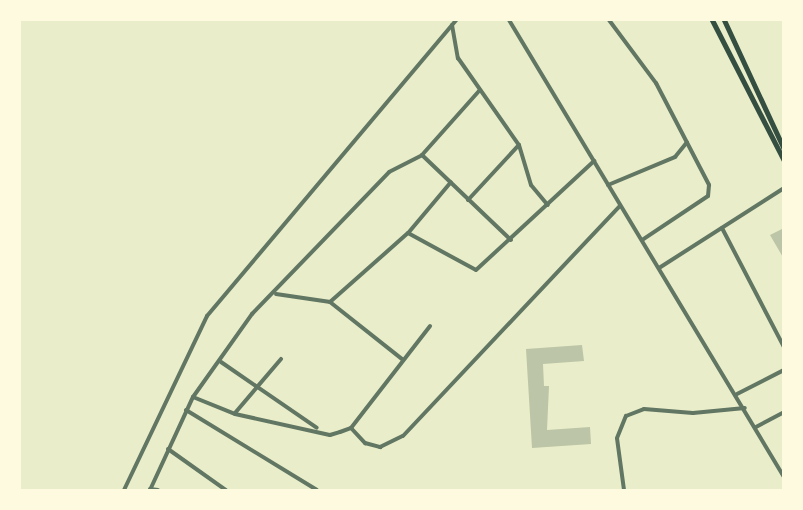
<!DOCTYPE html>
<html>
<head>
<meta charset="utf-8">
<style>
  body { margin:0 }
  #map { position:relative; width:803px; height:510px; overflow:hidden; background:#e9edc9; font-family:"Exo 2",sans-serif }
  div>[style] { position:absolute }
  [style*='--x'] { left:calc(var(--x)*1px); top:calc(var(--y)*1px); width:calc(var(--w)*1px); rotate:calc(var(--a)*1deg) }
  .building>* { inset:0; background:#bcc5a7 }
  .minor>* { height:4px; margin:-2px; padding:0 2px; transform-origin:2px; border-radius:2px; background:#617663 }
  .secondary>* { height:5px; margin:-2.5px; padding:0 2.5px; transform-origin:2.5px; border-radius:2.5px; background:#344e41 }
  span { translate:-50% -50%; white-space:nowrap; text-align:center; line-height:1.15; -webkit-text-stroke:4.5px #fefae0; paint-order:stroke }
  .frame { position:absolute; inset:0; border:21px solid #fefae0; pointer-events:none }
</style>
</head>
<body>
<div id="map">
  <div class="building">
    <i style="clip-path:polygon(784px 228px,784px 259px,770px 235px)"></i>
    <i style="clip-path:polygon(582px 345px,584px 361px,543px 364px,544px 386px,549px 386px,547px 430px,590px 427px,591px 444px,532px 448px,526px 349px)"></i>
  </div>
  <div class="minor">
    <i style="--x:509;--y:20;--w:533;--a:58.96"></i>
    <i style="--x:609;--y:20;--w:79;--a:53.3"></i>
    <i style="--x:656;--y:83;--w:115;--a:62.5"></i>
    <i style="--x:709;--y:185;--w:11;--a:95"></i>
    <i style="--x:708;--y:196;--w:79;--a:146.3"></i>
    <i style="--x:452;--y:25;--w:34;--a:80"></i>
    <i style="--x:458;--y:58;--w:106;--a:55"></i>
    <i style="--x:519;--y:145;--w:42;--a:73.3"></i>
    <i style="--x:531;--y:185;--w:26;--a:50"></i>
    <i style="--x:422;--y:155;--w:123;--a:43.7"></i>
    <i style="--x:608;--y:185;--w:73;--a:-22.7"></i>
    <i style="--x:675;--y:157;--w:19;--a:-51"></i>
    <i style="--x:468;--y:200;--w:75;--a:-47.2"></i>
    <i style="--x:722;--y:228;--w:134;--a:62.5"></i>
    <i style="--x:409;--y:232;--w:65;--a:-50"></i>
    <i style="--x:659;--y:268;--w:148;--a:-32.6"></i>
    <i style="--x:276;--y:294;--w:55;--a:8.4"></i>
    <i style="--x:330;--y:302;--w:104;--a:-41.5"></i>
    <i style="--x:408;--y:233;--w:77;--a:28.6"></i>
    <i style="--x:476;--y:270;--w:161;--a:-42.7"></i>
    <i style="--x:330;--y:302;--w:92;--a:38.4"></i>
    <i style="--x:221;--y:362;--w:116;--a:34.5"></i>
    <i style="--x:737;--y:394;--w:53;--a:-27.1"></i>
    <i style="--x:193;--y:397;--w:45;--a:22"></i>
    <i style="--x:235;--y:414;--w:97;--a:12.5"></i>
    <i style="--x:330;--y:435;--w:10;--a:-17"></i>
    <i style="--x:340;--y:432;--w:12;--a:-20"></i>
    <i style="--x:351;--y:428;--w:129;--a:-52.2"></i>
    <i style="--x:186;--y:410;--w:153;--a:31.4"></i>
    <i style="--x:235;--y:413;--w:71;--a:-49.6"></i>
    <i style="--x:756;--y:427;--w:32;--a:-28"></i>
    <i style="--x:351;--y:428;--w:21;--a:47"></i>
    <i style="--x:365;--y:443;--w:16;--a:15"></i>
    <i style="--x:380;--y:447;--w:25;--a:-26"></i>
    <i style="--x:403;--y:436;--w:316;--a:-46.7"></i>
    <i style="--x:168;--y:449;--w:71;--a:35.3"></i>
    <i style="--x:150;--y:489;--w:8;--a:7"></i>
    <i style="--x:124;--y:490;--w:193;--a:-64.5"></i>
    <i style="--x:207;--y:316;--w:387;--a:-49.9"></i>
    <i style="--x:150;--y:490;--w:102;--a:-65.2"></i>
    <i style="--x:193;--y:397;--w:102;--a:-54.6"></i>
    <i style="--x:252;--y:314;--w:197;--a:-46"></i>
    <i style="--x:389;--y:172;--w:37;--a:-27"></i>
    <i style="--x:422;--y:155;--w:86;--a:-48.3"></i>
    <i style="--x:624;--y:490;--w:52;--a:-97.7"></i>
    <i style="--x:617;--y:438;--w:24;--a:-68"></i>
    <i style="--x:626;--y:416;--w:19;--a:-21"></i>
    <i style="--x:644;--y:409;--w:49;--a:4.7"></i>
    <i style="--x:693;--y:413;--w:52;--a:-5.5"></i>
  </div>
  <div class="secondary">
    <i style="--x:712;--y:20;--w:158;--a:62.9"></i>
    <i style="--x:724;--y:20;--w:142;--a:65.1"></i>
  </div>
  <div class="frame"></div>
</div>
</body>
</html>
